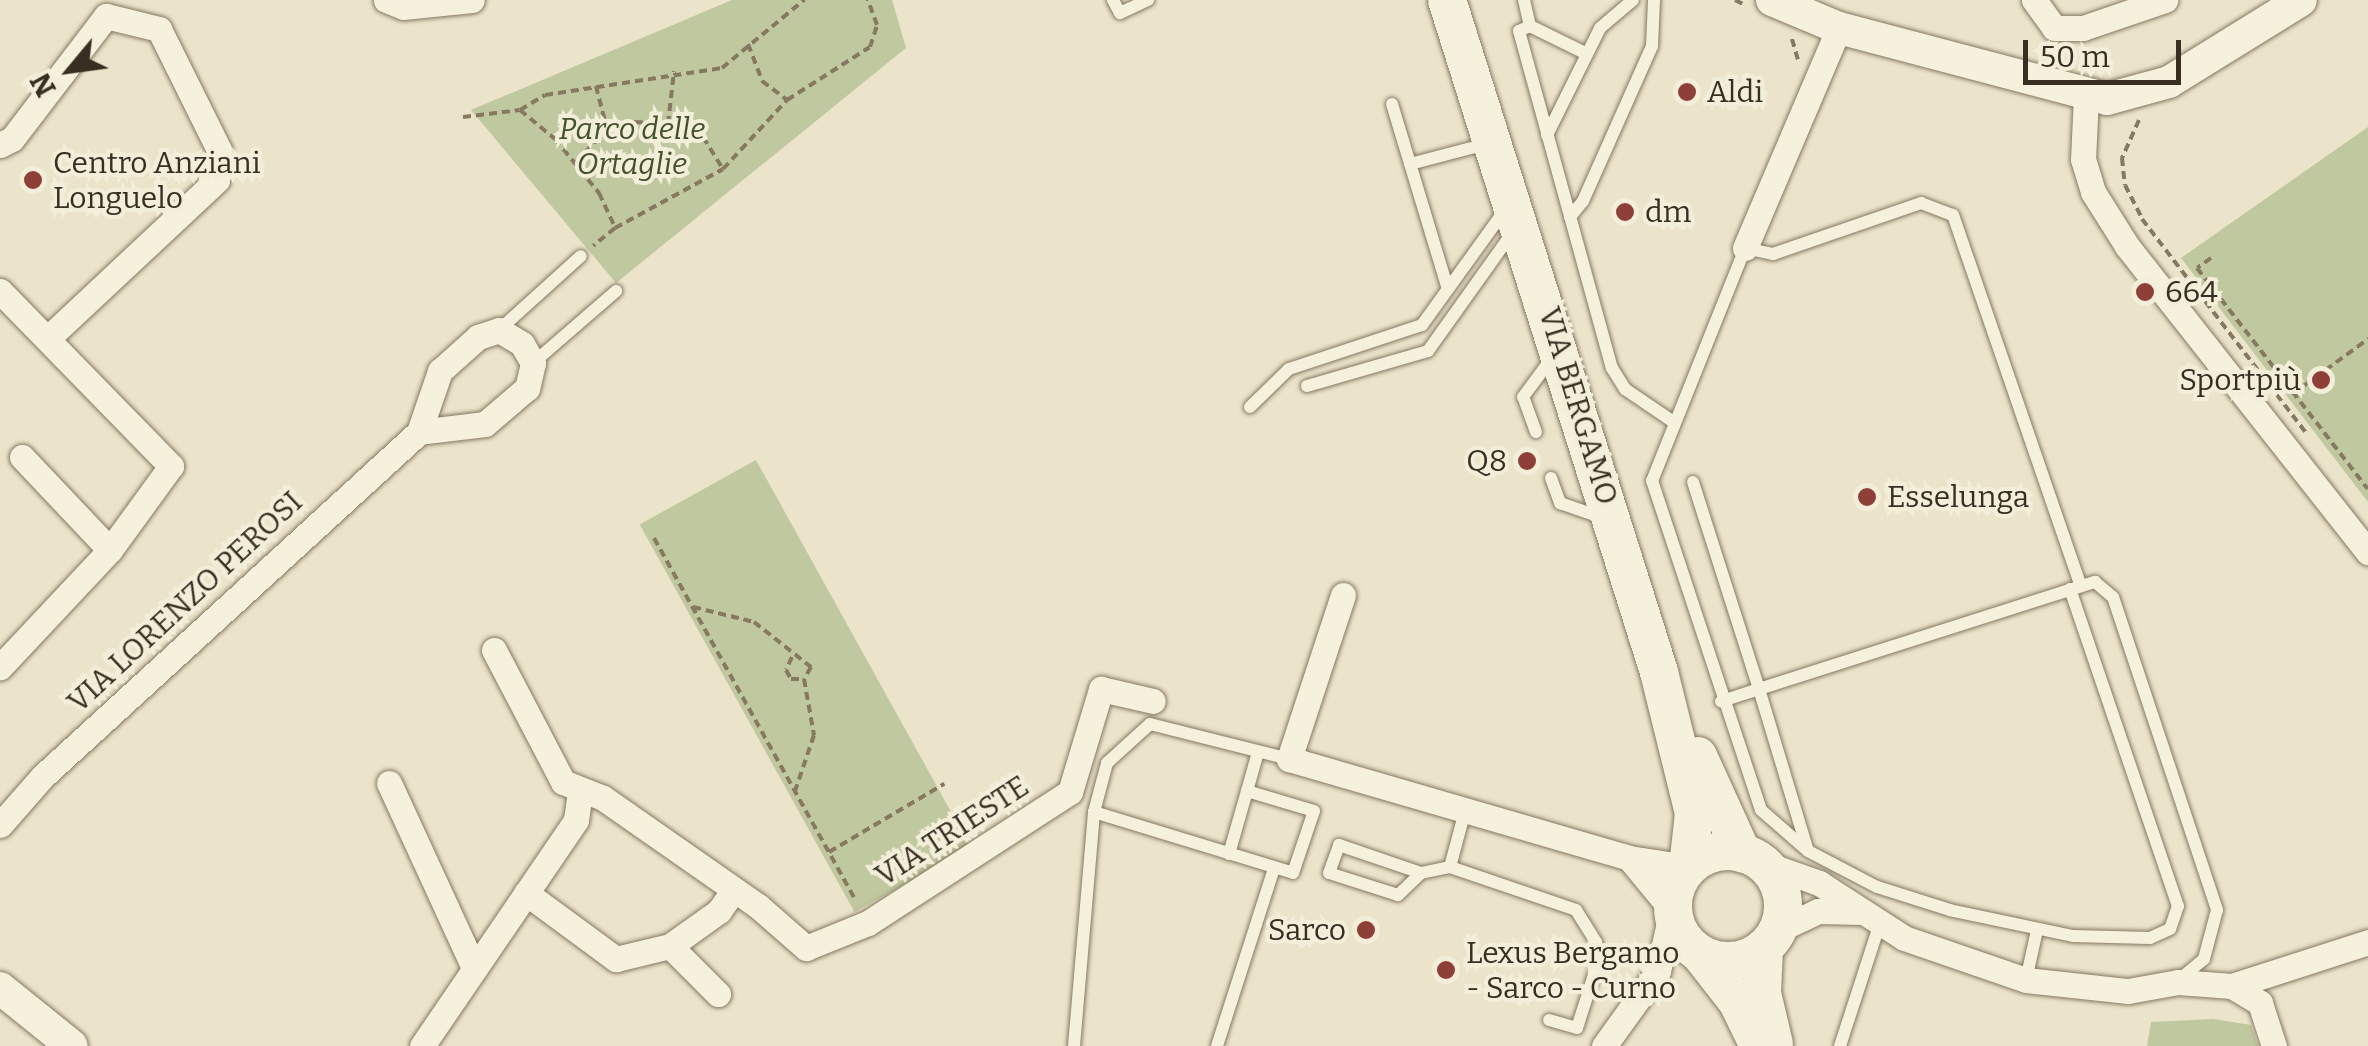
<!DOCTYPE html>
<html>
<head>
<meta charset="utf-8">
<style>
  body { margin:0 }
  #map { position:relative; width:2368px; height:1046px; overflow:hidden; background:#ebe4cb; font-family:Bitter,serif }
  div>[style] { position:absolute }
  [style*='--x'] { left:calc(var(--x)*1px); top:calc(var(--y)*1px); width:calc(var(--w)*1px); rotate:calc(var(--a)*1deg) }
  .green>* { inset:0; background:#bfc89f; transform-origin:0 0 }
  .path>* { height:4px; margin-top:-2px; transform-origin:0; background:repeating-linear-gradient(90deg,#867861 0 8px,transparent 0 13px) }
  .roads { filter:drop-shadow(0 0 2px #867861) drop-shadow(0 0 2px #867861) }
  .service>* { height:12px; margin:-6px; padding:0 6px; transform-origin:6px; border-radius:6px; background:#f6f1dd }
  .minor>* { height:25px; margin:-12.5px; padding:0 12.5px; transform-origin:12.5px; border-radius:12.5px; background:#f6f1dd }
  .tertiary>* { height:32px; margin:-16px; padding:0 16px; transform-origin:16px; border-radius:16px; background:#f6f1dd }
  .secondary>* { height:38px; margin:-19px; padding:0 19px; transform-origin:19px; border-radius:19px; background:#f6f1dd }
  .secondary>.ring { margin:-19px; padding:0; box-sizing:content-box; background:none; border:38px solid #f6f1dd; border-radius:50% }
  .dots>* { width:28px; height:28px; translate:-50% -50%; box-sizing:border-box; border:5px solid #f3eed9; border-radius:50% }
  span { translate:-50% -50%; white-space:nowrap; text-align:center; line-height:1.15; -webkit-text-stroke:8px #f3eed9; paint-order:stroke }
  .poi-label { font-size:30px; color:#382f22 }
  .left { translate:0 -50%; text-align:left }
  .right { translate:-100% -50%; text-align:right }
  .park-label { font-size:30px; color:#44522b; font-style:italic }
  .street-label { font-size:30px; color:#382f22 }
  .north { position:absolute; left:20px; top:20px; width:100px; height:100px; -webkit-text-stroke:8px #f3eed9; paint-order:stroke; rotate:241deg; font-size:28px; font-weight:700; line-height:40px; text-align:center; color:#382f22 }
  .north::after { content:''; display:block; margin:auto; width:35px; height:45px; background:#382f22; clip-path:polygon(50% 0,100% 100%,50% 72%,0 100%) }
  .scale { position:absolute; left:2023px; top:40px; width:158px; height:45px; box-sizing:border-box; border:5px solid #382f22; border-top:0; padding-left:12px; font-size:30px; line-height:35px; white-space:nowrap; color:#382f22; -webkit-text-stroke:8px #f3eed9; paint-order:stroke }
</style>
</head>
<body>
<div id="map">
  <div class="green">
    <i style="clip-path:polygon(732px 0,892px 0,906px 48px,616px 283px,471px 110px)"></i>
    <i style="clip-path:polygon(2368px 127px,2368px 502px,2181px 258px)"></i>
    <i style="left:756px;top:460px;width:443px;height:133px;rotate:61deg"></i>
    <i style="clip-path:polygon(2213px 1019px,2251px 1025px,2258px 1046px,2147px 1046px,2151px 1022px)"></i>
  </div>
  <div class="path">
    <i style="--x:1735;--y:0;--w:11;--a:27"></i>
    <i style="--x:1792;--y:39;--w:25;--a:74"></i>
    <i style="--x:748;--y:44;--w:40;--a:69"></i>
    <i style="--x:762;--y:81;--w:31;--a:37"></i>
    <i style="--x:596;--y:86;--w:44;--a:75.7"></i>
    <i style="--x:520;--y:110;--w:29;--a:-31"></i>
    <i style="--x:545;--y:95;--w:179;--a:-8.7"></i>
    <i style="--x:722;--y:68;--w:107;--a:-39.7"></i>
    <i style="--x:463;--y:117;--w:57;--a:-7"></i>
    <i style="--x:520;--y:110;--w:45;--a:39.6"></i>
    <i style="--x:555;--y:139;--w:70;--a:50.8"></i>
    <i style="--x:599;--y:193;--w:38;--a:65"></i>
    <i style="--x:615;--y:228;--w:28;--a:141"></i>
    <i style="--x:2139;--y:120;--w:42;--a:114.1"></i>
    <i style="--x:2122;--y:158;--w:27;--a:84"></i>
    <i style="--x:2125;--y:185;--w:38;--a:63"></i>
    <i style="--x:2142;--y:219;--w:271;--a:52.5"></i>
    <i style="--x:668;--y:124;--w:53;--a:-83.5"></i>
    <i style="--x:576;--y:162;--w:45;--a:-46.8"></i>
    <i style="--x:607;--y:129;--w:29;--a:-14"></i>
    <i style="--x:635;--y:122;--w:33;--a:3"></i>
    <i style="--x:668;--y:124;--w:37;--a:20"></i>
    <i style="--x:703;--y:137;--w:38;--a:58"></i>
    <i style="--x:615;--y:228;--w:123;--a:-28.6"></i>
    <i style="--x:723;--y:169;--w:94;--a:-47.2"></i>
    <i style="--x:787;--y:100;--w:98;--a:-32.6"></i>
    <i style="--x:870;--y:47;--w:23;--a:-72"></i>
    <i style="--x:877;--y:25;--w:27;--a:-110"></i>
    <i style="--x:2211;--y:258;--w:17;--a:144"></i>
    <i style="--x:2197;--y:268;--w:279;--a:52.3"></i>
    <i style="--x:2294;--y:393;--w:92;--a:-36.1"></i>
    <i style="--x:654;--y:538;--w:415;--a:60.9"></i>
    <i style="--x:693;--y:607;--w:63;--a:13.8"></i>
    <i style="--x:754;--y:622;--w:73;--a:38.3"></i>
    <i style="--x:811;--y:667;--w:14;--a:120"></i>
    <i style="--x:804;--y:679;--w:57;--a:79.9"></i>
    <i style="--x:814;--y:735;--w:59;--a:108.7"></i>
    <i style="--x:792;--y:657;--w:14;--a:115"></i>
    <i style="--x:786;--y:670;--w:10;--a:61"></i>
    <i style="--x:791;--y:679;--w:13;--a:0"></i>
    <i style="--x:829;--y:852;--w:134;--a:-30.6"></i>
  </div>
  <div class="roads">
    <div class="service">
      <i style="--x:1113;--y:0;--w:15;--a:62"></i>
      <i style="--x:1120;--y:13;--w:31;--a:-25"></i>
      <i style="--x:1524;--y:0;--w:27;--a:77"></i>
      <i style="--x:1587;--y:54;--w:64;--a:-153.8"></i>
      <i style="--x:1530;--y:26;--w:12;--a:156"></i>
      <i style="--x:1519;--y:31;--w:350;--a:74.6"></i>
      <i style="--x:1612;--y:368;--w:25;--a:58"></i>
      <i style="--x:1625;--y:389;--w:60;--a:34.2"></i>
      <i style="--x:1392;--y:104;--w:193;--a:73.2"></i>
      <i style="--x:1547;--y:135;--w:119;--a:-63.6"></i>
      <i style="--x:1600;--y:28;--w:43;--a:-40.3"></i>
      <i style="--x:1410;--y:164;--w:83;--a:-14.7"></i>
      <i style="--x:1570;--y:217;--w:21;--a:-51"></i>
      <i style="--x:1583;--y:201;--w:170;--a:-66"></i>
      <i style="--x:1652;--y:46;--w:46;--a:-87.5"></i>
      <i style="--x:499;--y:330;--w:110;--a:-42.1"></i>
      <i style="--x:533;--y:363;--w:110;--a:-40.9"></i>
      <i style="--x:1307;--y:386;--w:126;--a:-16.1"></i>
      <i style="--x:1428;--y:351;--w:146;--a:-54.5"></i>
      <i style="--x:1250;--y:407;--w:54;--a:-44.3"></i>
      <i style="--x:1289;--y:369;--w:140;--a:-18.3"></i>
      <i style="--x:1422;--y:325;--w:142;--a:-54.2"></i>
      <i style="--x:1536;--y:432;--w:37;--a:-110"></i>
      <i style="--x:1523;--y:397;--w:49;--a:-53.4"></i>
      <i style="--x:1551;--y:478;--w:27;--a:70"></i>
      <i style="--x:1560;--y:503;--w:46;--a:19.2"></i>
      <i style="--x:1693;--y:482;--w:217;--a:72.3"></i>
      <i style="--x:1759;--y:689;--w:40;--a:162"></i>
      <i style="--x:2070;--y:589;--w:335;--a:71.2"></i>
      <i style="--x:2178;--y:906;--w:24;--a:109"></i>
      <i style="--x:2170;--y:929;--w:22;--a:156"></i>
      <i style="--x:2150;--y:938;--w:77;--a:-178.5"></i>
      <i style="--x:2073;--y:936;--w:126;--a:-168.1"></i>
      <i style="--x:1950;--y:910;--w:77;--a:-162.5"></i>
      <i style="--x:1877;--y:887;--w:78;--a:-152.4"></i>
      <i style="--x:1808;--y:851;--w:62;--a:-138.9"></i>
      <i style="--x:1761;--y:810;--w:347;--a:-108.3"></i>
      <i style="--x:1652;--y:481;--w:251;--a:-68.2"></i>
      <i style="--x:1745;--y:248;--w:29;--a:12"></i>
      <i style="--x:1773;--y:254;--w:157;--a:-19"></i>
      <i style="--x:1921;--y:203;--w:34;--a:21"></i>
      <i style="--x:1953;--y:215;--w:392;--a:71"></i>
      <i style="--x:1465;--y:811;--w:58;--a:105"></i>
      <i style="--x:1450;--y:867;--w:133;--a:18.8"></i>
      <i style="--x:1576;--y:910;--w:38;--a:58"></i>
      <i style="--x:1596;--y:942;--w:17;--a:80"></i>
      <i style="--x:1599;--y:959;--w:72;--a:107.7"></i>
      <i style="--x:1577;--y:1028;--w:29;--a:-164"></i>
      <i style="--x:1094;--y:812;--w:208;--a:17"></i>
      <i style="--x:1293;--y:873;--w:65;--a:-71.3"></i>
      <i style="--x:1314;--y:811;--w:70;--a:-163.4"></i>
      <i style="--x:1247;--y:791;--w:41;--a:-74.2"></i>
      <i style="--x:1807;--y:848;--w:166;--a:-106.8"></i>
      <i style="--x:1759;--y:689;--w:353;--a:-17.7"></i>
      <i style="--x:2095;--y:582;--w:23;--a:40"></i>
      <i style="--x:2113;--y:597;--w:330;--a:71.6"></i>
      <i style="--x:2217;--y:910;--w:51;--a:104.9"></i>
      <i style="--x:2204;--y:959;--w:33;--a:140"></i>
      <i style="--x:1229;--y:854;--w:66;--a:-74.1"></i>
      <i style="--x:1421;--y:873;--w:32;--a:136"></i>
      <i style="--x:1398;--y:895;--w:72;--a:-162.3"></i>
      <i style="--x:1329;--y:873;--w:30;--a:-70"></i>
      <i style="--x:1339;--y:845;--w:87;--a:18.9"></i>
      <i style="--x:1421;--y:873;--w:30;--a:-12"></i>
      <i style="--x:2026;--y:980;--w:51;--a:-77.6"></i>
      <i style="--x:1074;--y:1046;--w:235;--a:-85.1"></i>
      <i style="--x:1094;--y:812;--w:51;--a:-75.1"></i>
      <i style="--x:1107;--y:763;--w:58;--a:-42.2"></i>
      <i style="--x:1150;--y:724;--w:143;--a:14.1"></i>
      <i style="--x:1217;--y:1046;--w:187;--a:-72.2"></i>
      <i style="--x:1840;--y:1046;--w:129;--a:-72"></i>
    </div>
    <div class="minor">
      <i style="--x:386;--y:0;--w:18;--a:22"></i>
      <i style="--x:403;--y:7;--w:69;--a:-5.8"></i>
      <i style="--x:2034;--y:0;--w:34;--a:54"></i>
      <i style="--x:2054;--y:28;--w:29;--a:0"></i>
      <i style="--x:2083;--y:28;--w:87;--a:-18.9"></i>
      <i style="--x:2086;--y:96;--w:63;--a:92.7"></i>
      <i style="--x:2083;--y:159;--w:34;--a:73"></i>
      <i style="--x:2093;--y:192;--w:64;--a:57.8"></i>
      <i style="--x:2127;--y:246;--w:390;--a:51.8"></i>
      <i style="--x:0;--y:145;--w:13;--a:-27"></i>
      <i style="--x:12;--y:139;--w:155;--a:-52.6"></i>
      <i style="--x:106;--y:16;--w:55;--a:13.8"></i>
      <i style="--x:159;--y:29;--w:135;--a:63.6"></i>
      <i style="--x:219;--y:150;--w:30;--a:94"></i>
      <i style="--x:217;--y:180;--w:230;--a:136.9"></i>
      <i style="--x:1745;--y:248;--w:239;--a:-66.9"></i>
      <i style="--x:0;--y:291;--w:245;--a:45.7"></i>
      <i style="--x:171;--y:466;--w:104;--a:126"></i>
      <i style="--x:110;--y:550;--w:161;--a:133.2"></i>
      <i style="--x:22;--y:457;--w:128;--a:46.6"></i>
      <i style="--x:1343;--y:595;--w:173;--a:108.2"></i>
      <i style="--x:1289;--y:759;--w:354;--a:16.2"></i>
      <i style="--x:1629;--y:858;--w:60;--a:8.7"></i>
      <i style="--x:494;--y:650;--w:149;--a:62.4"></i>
      <i style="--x:563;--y:782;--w:43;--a:21.8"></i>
      <i style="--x:603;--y:798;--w:189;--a:34.9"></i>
      <i style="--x:758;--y:906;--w:64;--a:41.2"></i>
      <i style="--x:806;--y:948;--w:67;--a:-22"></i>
      <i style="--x:868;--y:923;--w:241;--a:-33"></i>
      <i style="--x:1070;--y:792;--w:108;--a:-73.2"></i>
      <i style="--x:1101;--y:689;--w:53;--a:13"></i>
      <i style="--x:389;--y:783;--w:204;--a:65.3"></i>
      <i style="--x:0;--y:825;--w:64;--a:-48.8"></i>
      <i style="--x:42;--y:777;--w:511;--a:-42.46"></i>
      <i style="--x:419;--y:432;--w:65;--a:-71"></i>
      <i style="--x:440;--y:371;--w:51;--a:-41.8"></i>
      <i style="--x:478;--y:337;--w:22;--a:-18"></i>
      <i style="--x:499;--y:330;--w:27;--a:31"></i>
      <i style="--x:522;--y:344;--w:22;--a:60"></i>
      <i style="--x:533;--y:363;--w:26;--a:103"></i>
      <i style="--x:527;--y:388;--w:55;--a:139.4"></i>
      <i style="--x:485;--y:424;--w:66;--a:173.1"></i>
      <i style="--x:1760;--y:862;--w:63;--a:19.6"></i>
      <i style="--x:1819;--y:883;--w:101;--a:32.9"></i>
      <i style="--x:1904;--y:938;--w:129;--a:19"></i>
      <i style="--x:2026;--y:980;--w:103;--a:6.2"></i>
      <i style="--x:2128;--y:991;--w:51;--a:-10.2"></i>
      <i style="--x:2178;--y:982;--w:54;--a:4.2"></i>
      <i style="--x:2232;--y:986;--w:33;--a:31"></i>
      <i style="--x:2260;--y:1003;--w:45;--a:72"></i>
      <i style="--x:526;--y:893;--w:112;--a:36.3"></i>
      <i style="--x:616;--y:959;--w:56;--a:-13.5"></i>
      <i style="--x:670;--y:946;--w:60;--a:-35.5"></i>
      <i style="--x:719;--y:911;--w:24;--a:-55"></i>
      <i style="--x:1778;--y:930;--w:44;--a:-25.4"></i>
      <i style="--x:1818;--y:911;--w:45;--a:1.3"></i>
      <i style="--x:670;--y:946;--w:68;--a:45"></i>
      <i style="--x:2232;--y:986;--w:143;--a:-17.9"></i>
      <i style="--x:422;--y:1046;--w:273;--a:-55.7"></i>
      <i style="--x:576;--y:820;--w:29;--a:-82"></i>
      <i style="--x:1604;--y:1046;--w:92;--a:-54.2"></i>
      <i style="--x:1658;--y:971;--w:63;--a:-77.1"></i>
      <i style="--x:1672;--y:910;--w:67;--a:-129.6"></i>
    </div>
    <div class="tertiary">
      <i style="--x:1772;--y:0;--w:73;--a:22.7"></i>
      <i style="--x:1839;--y:28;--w:277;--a:14.8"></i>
      <i style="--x:2107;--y:99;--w:64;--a:-15.3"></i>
      <i style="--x:2169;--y:82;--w:155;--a:-31.8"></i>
      <i style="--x:0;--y:988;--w:92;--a:38.9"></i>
    </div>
    <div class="secondary">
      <i style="--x:1447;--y:0;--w:705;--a:72.49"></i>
      <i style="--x:1659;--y:672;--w:145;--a:76.1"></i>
      <i style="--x:1694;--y:813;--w:54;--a:96.3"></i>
      <i style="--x:1698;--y:756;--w:107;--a:65.6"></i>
      <i class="ring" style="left:1673px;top:851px;width:72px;height:72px"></i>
      <i style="--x:1764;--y:948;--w:45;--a:92.5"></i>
      <i style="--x:1762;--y:993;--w:52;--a:76.8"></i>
      <i style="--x:1701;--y:955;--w:58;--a:52"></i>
      <i style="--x:1737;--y:1001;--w:50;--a:63.9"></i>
    </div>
  </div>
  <div class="dots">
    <i style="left:1687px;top:92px;background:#8e3f37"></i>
    <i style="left:33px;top:180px;background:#8e3f37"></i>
    <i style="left:1625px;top:212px;background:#8e3f37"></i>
    <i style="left:2145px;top:292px;background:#8e3f37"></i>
    <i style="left:2321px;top:380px;background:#8e3f37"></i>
    <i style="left:1527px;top:461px;background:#8e3f37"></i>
    <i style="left:1867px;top:497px;background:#8e3f37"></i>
    <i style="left:1366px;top:930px;background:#8e3f37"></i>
    <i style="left:1446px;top:970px;background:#8e3f37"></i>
  </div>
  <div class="poi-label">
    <span class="left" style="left:1707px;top:92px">Aldi</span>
    <span class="left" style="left:53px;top:180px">Centro Anziani<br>Longuelo</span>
    <span class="left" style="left:1645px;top:212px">dm</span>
    <span class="left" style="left:2165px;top:292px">664</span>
    <span class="right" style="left:2301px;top:380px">Sportpiù</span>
    <span class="right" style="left:1507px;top:461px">Q8</span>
    <span class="left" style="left:1887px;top:497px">Esselunga</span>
    <span class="right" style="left:1346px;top:930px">Sarco</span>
    <span class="left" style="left:1466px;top:970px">Lexus Bergamo<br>- Sarco - Curno</span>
  </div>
  <div class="park-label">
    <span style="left:632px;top:146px">Parco delle<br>Ortaglie</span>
  </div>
  <div class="street-label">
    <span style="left:1578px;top:406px;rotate:73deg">VIA BERGAMO</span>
    <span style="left:185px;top:602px;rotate:-43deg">VIA LORENZO PEROSI</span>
    <span style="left:952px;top:831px;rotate:-33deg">VIA TRIESTE</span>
  </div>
  <div class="north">N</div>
  <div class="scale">50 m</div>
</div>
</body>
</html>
